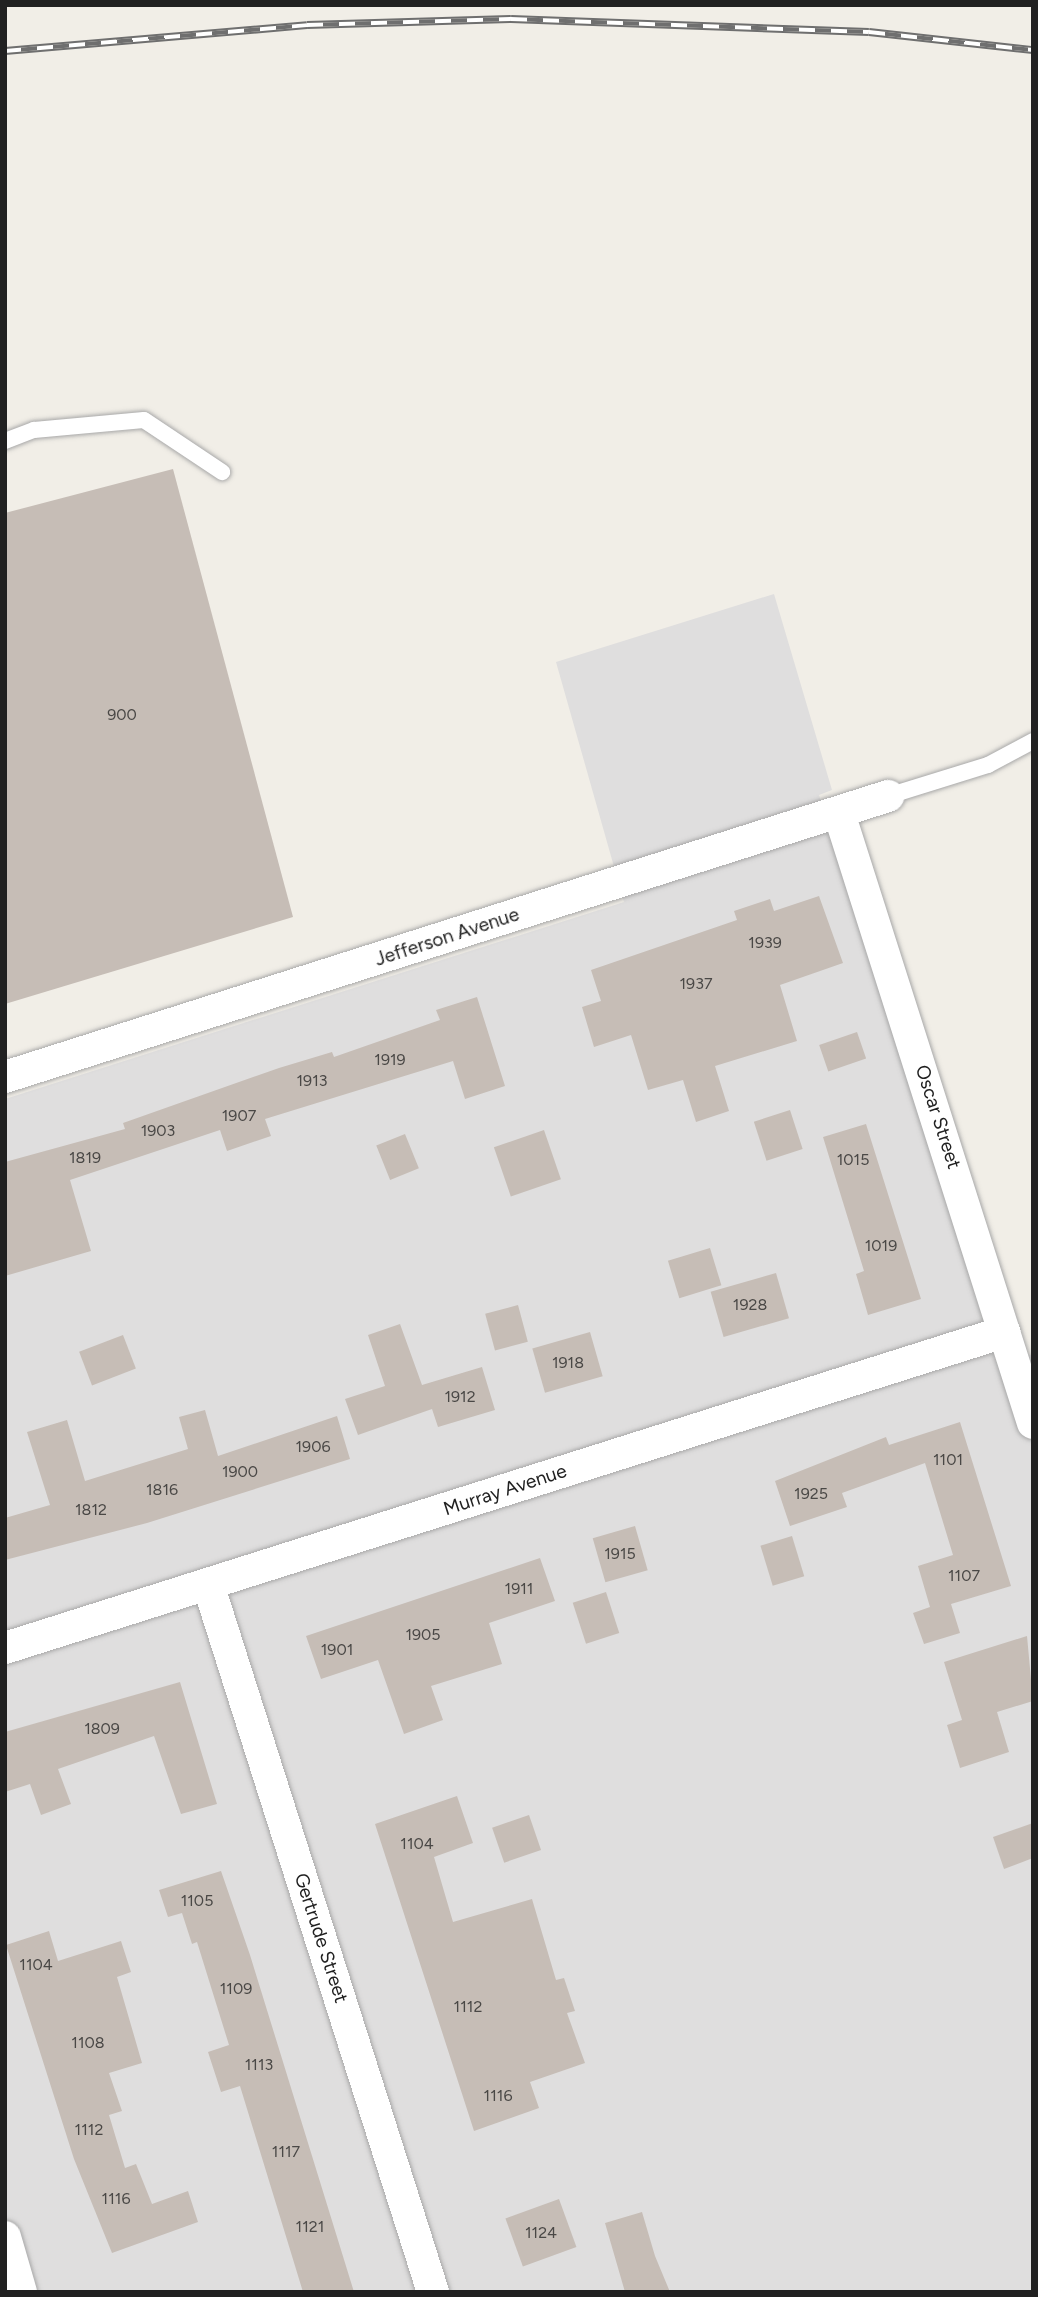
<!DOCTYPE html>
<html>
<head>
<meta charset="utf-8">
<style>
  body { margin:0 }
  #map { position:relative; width:1038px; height:2297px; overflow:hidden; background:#f1eee7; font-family:Figtree,sans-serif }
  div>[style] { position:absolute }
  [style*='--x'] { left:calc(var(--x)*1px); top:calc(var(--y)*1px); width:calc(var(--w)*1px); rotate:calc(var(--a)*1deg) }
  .residential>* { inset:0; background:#dfdede }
  .building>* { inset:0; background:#c6bdb6; transform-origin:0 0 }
  .roads { filter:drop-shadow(0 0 2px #a8a8a8) drop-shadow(0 0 2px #a8a8a8) }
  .service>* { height:16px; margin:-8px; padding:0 8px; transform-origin:8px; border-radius:8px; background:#fff }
  .minor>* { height:32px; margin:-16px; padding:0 16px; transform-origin:16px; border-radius:16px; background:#fff }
  .rail>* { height:8px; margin-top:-4px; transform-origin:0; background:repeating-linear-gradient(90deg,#fff 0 16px,#6f6f6f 0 32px); box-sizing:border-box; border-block:2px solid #6f6f6f }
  span { translate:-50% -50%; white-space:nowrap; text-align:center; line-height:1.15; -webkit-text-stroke:7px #fff; paint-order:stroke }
  .number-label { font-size:16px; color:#4a4846 }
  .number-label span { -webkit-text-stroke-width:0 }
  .street-label { font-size:19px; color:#212121 }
  .frame { position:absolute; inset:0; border:7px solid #212121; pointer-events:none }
</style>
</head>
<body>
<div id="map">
  <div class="residential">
    <i style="clip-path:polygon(774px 594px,832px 790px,819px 795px,997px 1364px,1033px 1354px,1033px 2292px,5px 2292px,5px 1099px,624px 902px,556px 662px)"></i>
  </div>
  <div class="building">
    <i style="clip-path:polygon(173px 469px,293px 917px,5px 1004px,5px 513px)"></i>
    <i style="clip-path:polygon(819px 896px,843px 963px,780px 985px,797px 1041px,715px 1066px,729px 1111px,696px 1122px,683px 1080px,648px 1090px,631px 1035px,594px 1047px,582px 1007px,601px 1001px,591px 970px,737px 920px,734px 911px,770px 899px,774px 911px)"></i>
    <i style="clip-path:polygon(477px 997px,505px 1086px,465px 1099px,453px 1061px,265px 1119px,271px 1136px,227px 1151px,220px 1130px,70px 1180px,91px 1251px,5px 1276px,5px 1162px,125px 1129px,123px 1123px,279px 1068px,332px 1052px,334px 1057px,440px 1020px,436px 1010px)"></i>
    <i style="left:857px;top:1032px;width:28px;height:40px;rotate:71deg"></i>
    <i style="left:790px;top:1110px;width:41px;height:38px;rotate:72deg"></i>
    <i style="clip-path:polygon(866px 1124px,921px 1299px,868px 1315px,856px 1274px,864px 1271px,823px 1137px)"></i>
    <i style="left:544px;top:1130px;width:52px;height:53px;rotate:71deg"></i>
    <i style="left:405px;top:1134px;width:37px;height:31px;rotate:68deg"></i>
    <i style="left:710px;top:1248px;width:39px;height:44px;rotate:73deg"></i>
    <i style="left:776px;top:1273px;width:47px;height:68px;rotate:74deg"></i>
    <i style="left:518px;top:1305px;width:38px;height:34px;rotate:75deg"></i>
    <i style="clip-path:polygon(400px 1324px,422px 1385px,482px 1367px,495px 1410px,438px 1427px,432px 1409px,358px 1435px,345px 1399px,385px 1386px,368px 1335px)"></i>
    <i style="left:590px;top:1332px;width:46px;height:60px;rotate:74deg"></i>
    <i style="left:123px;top:1335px;width:36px;height:47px;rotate:69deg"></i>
    <i style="clip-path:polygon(205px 1410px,218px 1456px,337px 1416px,350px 1459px,147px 1523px,5px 1560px,5px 1518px,50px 1505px,27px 1432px,67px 1420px,85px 1481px,188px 1449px,179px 1417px)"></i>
    <i style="clip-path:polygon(960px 1422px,1011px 1586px,951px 1604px,960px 1633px,924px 1644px,913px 1613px,930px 1607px,918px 1566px,953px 1555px,925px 1463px,842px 1493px,847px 1507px,790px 1526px,775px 1481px,886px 1437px,889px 1445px)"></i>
    <i style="left:635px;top:1526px;width:46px;height:44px;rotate:74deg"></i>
    <i style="left:792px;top:1536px;width:42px;height:33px;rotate:73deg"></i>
    <i style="clip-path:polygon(540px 1558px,555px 1601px,489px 1623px,502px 1664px,431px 1686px,443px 1720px,404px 1734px,378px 1660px,321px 1679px,306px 1636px)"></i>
    <i style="left:606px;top:1592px;width:43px;height:35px;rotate:72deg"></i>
    <i style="clip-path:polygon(1027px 1636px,1033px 1701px,997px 1712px,1009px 1752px,960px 1768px,947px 1725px,962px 1720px,944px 1662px)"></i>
    <i style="clip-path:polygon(180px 1682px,217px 1804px,181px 1814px,154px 1736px,58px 1769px,71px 1804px,41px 1815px,30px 1784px,5px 1792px,5px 1732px)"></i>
    <i style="clip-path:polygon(457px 1796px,473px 1843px,434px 1857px,453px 1922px,532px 1899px,556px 1980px,564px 1978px,575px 2011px,567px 2013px,585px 2063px,530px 2082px,539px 2108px,474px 2131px,375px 1824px)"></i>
    <i style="left:529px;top:1815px;width:37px;height:39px;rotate:71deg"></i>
    <i style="clip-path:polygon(1033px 1823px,1033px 1858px,1004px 1869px,993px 1837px)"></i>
    <i style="clip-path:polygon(221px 1871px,250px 1955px,354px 2292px,303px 2292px,240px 2086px,221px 2092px,208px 2052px,229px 2045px,197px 1942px,192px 1944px,182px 1913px,168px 1917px,159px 1890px)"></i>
    <i style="clip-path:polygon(49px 1931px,58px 1961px,121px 1941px,131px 1972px,117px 1977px,142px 2063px,109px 2073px,122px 2111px,109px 2115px,125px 2168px,136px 2164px,152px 2204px,188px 2191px,198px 2222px,112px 2253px,74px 2159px,6px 1945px)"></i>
    <i style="left:559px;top:2199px;width:51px;height:57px;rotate:70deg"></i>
    <i style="clip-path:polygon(642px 2212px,655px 2256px,670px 2292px,625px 2292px,605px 2223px)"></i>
  </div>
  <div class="roads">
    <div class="service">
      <i style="--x:5;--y:441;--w:31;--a:-21"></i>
      <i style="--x:34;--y:430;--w:110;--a:-5.2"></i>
      <i style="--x:144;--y:420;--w:94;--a:33.7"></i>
      <i style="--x:888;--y:796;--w:105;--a:-17.2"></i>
      <i style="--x:988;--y:765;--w:51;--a:-28.1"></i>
    </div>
    <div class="minor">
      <i style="--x:839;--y:813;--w:640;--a:72.36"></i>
      <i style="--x:5;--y:1077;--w:927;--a:-17.65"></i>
      <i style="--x:208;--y:1584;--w:743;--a:72.37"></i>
      <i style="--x:5;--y:1648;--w:1048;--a:-17.55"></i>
      <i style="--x:5;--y:2237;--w:57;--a:73.8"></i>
    </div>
  </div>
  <div class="rail">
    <i style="--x:5;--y:51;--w:303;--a:-4.9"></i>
    <i style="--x:307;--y:25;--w:204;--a:-1.7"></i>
    <i style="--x:511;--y:19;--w:358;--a:2.1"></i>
    <i style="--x:869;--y:32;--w:165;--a:6.3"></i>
  </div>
  <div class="number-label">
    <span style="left:122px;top:715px">900</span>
    <span style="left:765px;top:943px">1939</span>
    <span style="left:696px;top:984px">1937</span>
    <span style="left:390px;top:1060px">1919</span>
    <span style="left:312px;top:1081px">1913</span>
    <span style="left:239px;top:1116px">1907</span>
    <span style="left:158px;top:1131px">1903</span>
    <span style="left:85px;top:1158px">1819</span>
    <span style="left:853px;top:1160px">1015</span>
    <span style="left:881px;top:1246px">1019</span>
    <span style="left:750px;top:1305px">1928</span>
    <span style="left:568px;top:1363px">1918</span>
    <span style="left:460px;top:1397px">1912</span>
    <span style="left:313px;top:1447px">1906</span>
    <span style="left:948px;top:1460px">1101</span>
    <span style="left:240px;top:1472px">1900</span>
    <span style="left:162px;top:1490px">1816</span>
    <span style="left:811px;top:1494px">1925</span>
    <span style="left:91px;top:1510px">1812</span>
    <span style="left:620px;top:1554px">1915</span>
    <span style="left:964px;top:1576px">1107</span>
    <span style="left:519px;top:1589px">1911</span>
    <span style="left:423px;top:1635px">1905</span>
    <span style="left:337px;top:1650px">1901</span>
    <span style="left:102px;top:1729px">1809</span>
    <span style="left:417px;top:1844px">1104</span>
    <span style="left:197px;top:1901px">1105</span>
    <span style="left:36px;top:1965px">1104</span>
    <span style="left:236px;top:1989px">1109</span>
    <span style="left:468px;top:2007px">1112</span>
    <span style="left:88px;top:2043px">1108</span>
    <span style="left:259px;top:2065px">1113</span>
    <span style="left:498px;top:2096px">1116</span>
    <span style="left:89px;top:2130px">1112</span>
    <span style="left:286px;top:2152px">1117</span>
    <span style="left:116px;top:2199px">1116</span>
    <span style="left:310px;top:2227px">1121</span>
    <span style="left:541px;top:2233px">1124</span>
  </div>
  <div class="street-label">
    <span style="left:447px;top:937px;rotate:-18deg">Jefferson Avenue</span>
    <span style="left:938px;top:1117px;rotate:72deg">Oscar Street</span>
    <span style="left:505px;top:1490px;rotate:-18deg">Murray Avenue</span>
    <span style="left:321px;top:1938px;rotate:72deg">Gertrude Street</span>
  </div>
  <div class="frame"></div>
</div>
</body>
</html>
